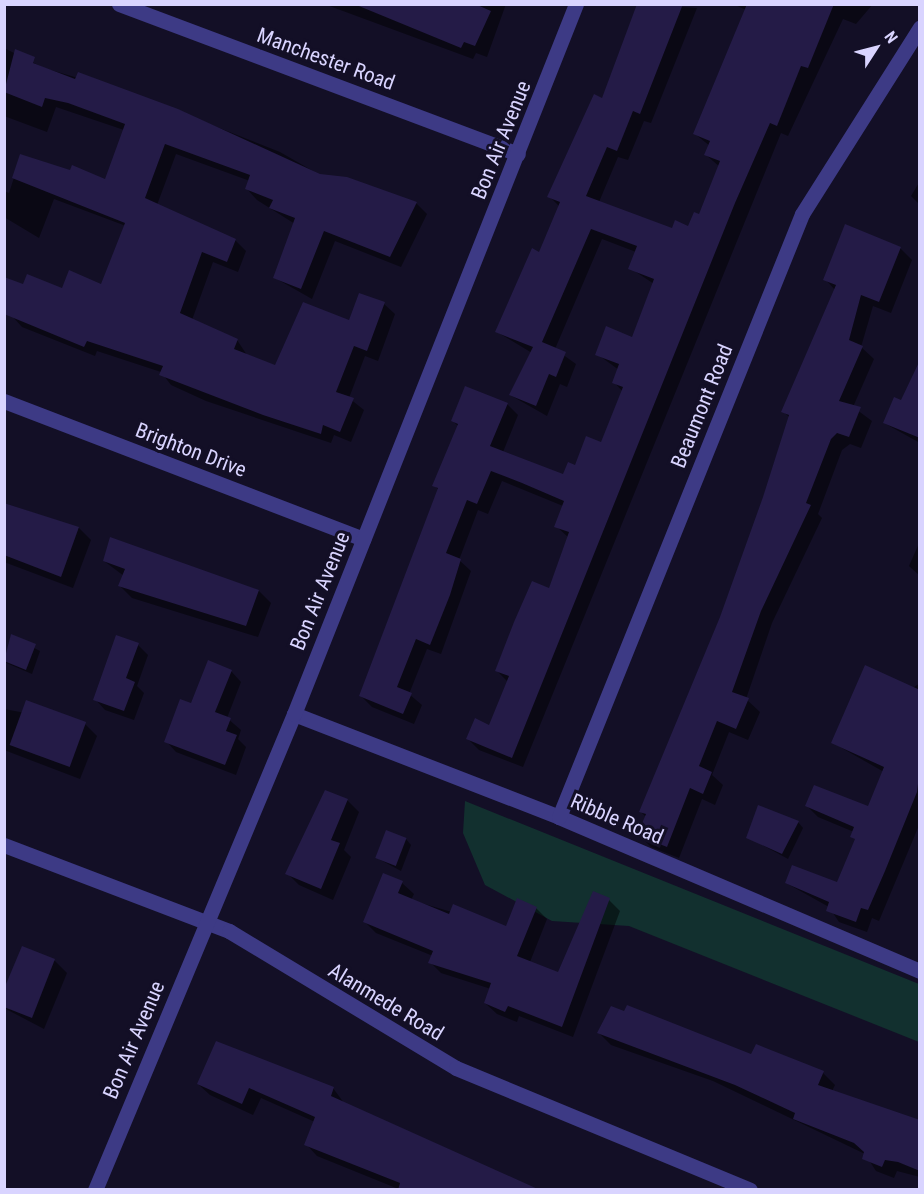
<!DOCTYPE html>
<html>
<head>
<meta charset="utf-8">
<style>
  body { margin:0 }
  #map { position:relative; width:924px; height:1194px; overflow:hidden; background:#130f26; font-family:"Roboto Condensed",sans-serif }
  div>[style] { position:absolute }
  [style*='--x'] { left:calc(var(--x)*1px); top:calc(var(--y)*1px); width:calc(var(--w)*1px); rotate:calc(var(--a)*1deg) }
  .green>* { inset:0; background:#12302f }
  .shadow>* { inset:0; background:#0007 }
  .building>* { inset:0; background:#241b47; transform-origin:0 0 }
  .street>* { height:15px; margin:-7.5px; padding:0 7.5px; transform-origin:7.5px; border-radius:7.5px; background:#3d3a85 }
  span { translate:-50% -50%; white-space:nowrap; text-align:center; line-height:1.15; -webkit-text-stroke:6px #130f26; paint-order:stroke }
  .street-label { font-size:21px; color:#d9d4ff }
  .frame { position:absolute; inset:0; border:6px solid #d9d4ff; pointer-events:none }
  .north { position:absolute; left:846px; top:18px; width:60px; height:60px; -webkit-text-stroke:4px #130f26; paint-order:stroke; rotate:54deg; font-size:16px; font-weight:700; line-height:24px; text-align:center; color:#d9d4ff }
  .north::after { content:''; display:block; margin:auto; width:21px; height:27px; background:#d9d4ff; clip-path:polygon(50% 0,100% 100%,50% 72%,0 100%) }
</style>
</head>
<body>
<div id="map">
  <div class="green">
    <i style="clip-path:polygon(465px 801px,919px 984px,919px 1042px,629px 926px,552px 921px,485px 885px,463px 833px)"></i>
  </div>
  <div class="shadow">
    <i style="clip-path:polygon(324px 4px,506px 4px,487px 57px,476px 53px,473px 59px)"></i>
    <i style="clip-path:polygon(639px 4px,697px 8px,651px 123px,644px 121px,628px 160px,618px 157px,599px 202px,672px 230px,689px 228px,700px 216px,720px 167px,706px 155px,710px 146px,695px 134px,746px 10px,733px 4px,873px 4px,856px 24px,843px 19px,788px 136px,781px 133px,523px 767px,479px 750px,468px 739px,490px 726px,508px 682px,496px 670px,550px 590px,569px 538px,556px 526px,563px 506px,502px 481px,488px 514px,478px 510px,459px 560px,471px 571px,441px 654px,427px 649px,409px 694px,422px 705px,414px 724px,372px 707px,361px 696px,439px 490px,434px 485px,458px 426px,453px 421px,507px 404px,518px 415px,503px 452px,563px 476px,602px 444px,623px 392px,614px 382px,619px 370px,597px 354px,633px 339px,654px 284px,630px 268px,636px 252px,602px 239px,555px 349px,576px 364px,567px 387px,560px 384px,547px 416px,510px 395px,532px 353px,497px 332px,540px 254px,560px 207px,549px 196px,602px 100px)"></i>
    <i style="clip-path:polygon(4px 48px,44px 68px,136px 95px,280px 152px,320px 175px,416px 203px,427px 214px,401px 267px,335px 241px,312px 299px,275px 278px,295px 224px,257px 200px,247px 189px,250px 181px,176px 154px,157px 205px,235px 240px,246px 251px,238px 272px,213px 262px,192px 320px,237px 340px,247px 355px,276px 366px,384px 304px,395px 314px,378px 361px,365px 356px,349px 398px,364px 410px,351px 442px,334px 435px,331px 443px,206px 401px,171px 385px,161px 372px,97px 351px,95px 356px,22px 327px,12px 316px,63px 289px,102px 285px,126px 226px,54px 199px,39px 238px,4px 217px,4px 191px,9px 193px,21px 156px,105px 181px,124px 130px,56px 107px,47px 132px,4px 116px)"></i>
    <i style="clip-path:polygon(920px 181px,920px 205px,911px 196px)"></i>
    <i style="clip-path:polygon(900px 248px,912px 260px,891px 313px,873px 306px,861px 347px,874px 359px,853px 407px,872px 421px,861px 448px,850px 444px,842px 450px,818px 514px,822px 518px,772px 623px,746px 699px,760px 712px,748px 740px,729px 732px,712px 775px,723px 785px,715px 805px,702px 799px,679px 858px,651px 847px,639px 835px,646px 817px,641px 812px,722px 618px,764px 498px,790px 418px,783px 411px,835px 290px,825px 279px)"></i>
    <i style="clip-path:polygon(920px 361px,920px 443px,884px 423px,902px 402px)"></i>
    <i style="clip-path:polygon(4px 503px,79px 528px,91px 540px,73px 588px,4px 562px)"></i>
    <i style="clip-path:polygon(920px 541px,920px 576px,909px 566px)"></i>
    <i style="clip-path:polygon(104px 561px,259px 591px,271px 603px,258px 637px,132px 598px,120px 586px,124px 576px)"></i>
    <i style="clip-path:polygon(11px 636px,40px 651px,32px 674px,4px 662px)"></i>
    <i style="clip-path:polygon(138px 645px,148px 655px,137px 686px,144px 693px,134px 720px,105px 710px,95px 699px)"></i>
    <i style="clip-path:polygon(231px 671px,241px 682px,227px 718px,241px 730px,238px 739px,246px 747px,236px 775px,176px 752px,166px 741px,192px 705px)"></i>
    <i style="clip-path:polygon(920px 683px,920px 823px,879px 921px,872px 918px,867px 932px,839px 922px,829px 907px,786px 883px,838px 884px,856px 840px,854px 832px,818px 817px,807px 806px,869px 808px,884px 772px,833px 743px)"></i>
    <i style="clip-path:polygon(4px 709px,85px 724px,97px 736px,80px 779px,4px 750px)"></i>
    <i style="clip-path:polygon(347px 800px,359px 812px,344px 850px,351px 857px,333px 900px,299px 885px,287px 873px)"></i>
    <i style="clip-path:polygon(798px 822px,803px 828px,788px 859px,748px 837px)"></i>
    <i style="clip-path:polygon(406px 839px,411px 845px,401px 871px,377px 858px)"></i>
    <i style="clip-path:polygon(402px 883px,414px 894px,411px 900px,506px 928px,536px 908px,547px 919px,530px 962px,558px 974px,609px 900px,620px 911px,573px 1037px,519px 1016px,517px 1022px,497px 1014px,485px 1003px,491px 989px,441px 973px,430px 962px,433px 956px,376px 933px,365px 922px)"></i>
    <i style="clip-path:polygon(23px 948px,55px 961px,67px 973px,44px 1029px,4px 1008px,4px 993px)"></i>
    <i style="clip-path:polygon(599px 1033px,823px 1073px,835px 1085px,832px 1091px,920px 1124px,920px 1177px,897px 1171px,894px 1178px,876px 1171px,865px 1154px,713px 1081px,611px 1045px)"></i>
    <i style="clip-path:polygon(198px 1084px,333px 1088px,344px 1103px,414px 1134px,401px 1190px,317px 1156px,306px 1144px,315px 1122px,261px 1098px,253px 1115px,210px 1095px)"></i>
  </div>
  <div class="building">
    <i style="clip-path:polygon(354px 4px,475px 4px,491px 11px,475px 46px,464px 42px,461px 48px)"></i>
    <i style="clip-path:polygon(637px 4px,683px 4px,640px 114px,633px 111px,617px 151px,607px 147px,586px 196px,672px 228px,675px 220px,688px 226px,694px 212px,699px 214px,720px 161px,704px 155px,710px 141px,693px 134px,747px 4px,834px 4px,808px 68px,801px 66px,777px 126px,770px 123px,735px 203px,512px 758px,466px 739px,475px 718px,489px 725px,509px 676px,495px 671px,514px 622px,532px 581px,549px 588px,569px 532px,554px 527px,564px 501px,522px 483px,491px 471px,477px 504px,467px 500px,446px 553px,461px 559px,450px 595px,430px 645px,416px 639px,397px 687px,412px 693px,403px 714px,359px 696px,438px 488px,432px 486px,458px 424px,451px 421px,465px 386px,508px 403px,490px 446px,563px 474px,568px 462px,575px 465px,586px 436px,601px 442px,623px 387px,612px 383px,619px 364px,595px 355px,606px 326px,632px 337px,654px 279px,628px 269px,637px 246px,591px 229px,542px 342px,566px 352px,556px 377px,549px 374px,536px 406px,509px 395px,533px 347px,495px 332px,532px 248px,539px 252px,560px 202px,547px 197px,594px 94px,602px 98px)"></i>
    <i style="clip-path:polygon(15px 49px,35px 57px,33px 63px,75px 79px,78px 72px,178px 109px,320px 174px,347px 177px,417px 202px,390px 257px,324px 231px,301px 289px,273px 278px,295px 218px,269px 208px,273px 200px,245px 189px,250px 175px,165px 144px,145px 198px,236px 239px,227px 262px,202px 252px,180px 313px,238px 339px,234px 349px,275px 365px,303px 302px,349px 320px,359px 293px,385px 302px,367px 351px,354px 346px,336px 392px,354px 398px,340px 432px,323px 425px,321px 434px,263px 415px,159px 375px,163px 366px,87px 341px,84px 347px,4px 314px,4px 277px,23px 284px,27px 274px,62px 288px,69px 270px,101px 284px,125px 223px,12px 178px,20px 154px,70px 170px,72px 165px,105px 179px,125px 124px,68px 103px,45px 98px,42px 107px,4px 92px)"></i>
    <i style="clip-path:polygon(845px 224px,901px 247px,879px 302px,861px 295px,849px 340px,863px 346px,839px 401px,861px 407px,849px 437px,837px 433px,831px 439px,806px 503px,811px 505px,761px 611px,732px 692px,749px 698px,736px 729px,717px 721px,699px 766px,712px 772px,703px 794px,690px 788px,667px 847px,637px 835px,646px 814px,639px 812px,720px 617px,763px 497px,789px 415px,781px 412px,836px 285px,823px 280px)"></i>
    <i style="clip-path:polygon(920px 360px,920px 438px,883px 423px,894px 397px,901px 400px)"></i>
    <i style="clip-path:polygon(4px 503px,79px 527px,61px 577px,4px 555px)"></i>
    <i style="clip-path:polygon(110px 537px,259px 590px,246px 626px,118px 586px,125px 569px,103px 561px)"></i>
    <i style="clip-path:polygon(11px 634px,36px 644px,26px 670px,4px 661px)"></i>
    <i style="clip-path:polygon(116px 635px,139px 643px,126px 678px,135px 682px,124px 711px,93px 700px)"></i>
    <i style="clip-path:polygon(208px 660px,232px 670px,215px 712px,231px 718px,226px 731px,237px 735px,225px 765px,164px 742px,180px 699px,191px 703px)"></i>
    <i style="clip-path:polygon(865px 665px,920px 690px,920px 768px,917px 792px,885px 871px,868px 910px,861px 908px,856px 922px,826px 911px,829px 902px,785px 883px,792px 865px,837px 882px,855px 839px,850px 837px,854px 827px,805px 806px,814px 785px,868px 806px,884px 767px,831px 743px)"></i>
    <i style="left:26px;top:700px;width:64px;height:48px;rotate:20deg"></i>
    <i style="clip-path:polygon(325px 790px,348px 799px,331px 840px,340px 843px,321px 889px,285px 874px)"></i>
    <i style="clip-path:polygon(758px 805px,799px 821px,782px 854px,746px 838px)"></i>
    <i style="left:386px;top:830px;width:22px;height:30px;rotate:21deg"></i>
    <i style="clip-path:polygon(383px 873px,403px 881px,398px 893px,449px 914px,453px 904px,506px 926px,517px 898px,537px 907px,517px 956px,558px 972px,593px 891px,610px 898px,562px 1027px,508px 1006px,505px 1012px,484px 1003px,491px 983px,428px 963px,433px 951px,363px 922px)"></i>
    <i style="clip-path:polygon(22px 946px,55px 959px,32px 1018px,4px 1007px,4px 989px)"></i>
    <i style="clip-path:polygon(627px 1005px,751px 1054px,756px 1044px,824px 1071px,818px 1085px,920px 1120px,920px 1171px,898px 1162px,885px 1160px,882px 1167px,862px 1159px,864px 1152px,854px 1143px,793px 1119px,795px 1113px,735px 1085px,597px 1033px,611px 1006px,624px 1011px)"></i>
    <i style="clip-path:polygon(216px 1041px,334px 1087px,331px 1096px,540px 1190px,398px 1190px,400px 1183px,304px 1145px,315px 1117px,249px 1088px,242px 1104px,197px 1084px)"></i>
  </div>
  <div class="street">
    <i style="--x:119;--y:4;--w:426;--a:20.6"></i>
    <i style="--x:4;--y:401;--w:385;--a:21"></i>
    <i style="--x:294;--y:714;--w:284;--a:21.2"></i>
    <i style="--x:559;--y:817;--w:392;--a:23.1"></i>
    <i style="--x:559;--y:817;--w:650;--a:-68.05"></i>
    <i style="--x:802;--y:214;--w:221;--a:-57.7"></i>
    <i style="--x:4;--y:845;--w:241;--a:20.9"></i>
    <i style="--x:229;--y:931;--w:265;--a:31.1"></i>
    <i style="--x:456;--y:1068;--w:318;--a:22.5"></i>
    <i style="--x:95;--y:1190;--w:516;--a:-67.31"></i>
    <i style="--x:294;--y:714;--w:764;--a:-68.34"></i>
  </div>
  <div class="street-label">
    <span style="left:326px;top:59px;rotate:20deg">Manchester Road</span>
    <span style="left:501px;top:140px;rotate:-68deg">Bon Air Avenue</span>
    <span style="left:702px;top:406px;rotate:-68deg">Beaumont Road</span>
    <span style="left:191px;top:450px;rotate:21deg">Brighton Drive</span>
    <span style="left:320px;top:591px;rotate:-68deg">Bon Air Avenue</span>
    <span style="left:617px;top:819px;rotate:23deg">Ribble Road</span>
    <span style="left:386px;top:1002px;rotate:31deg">Alanmede Road</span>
    <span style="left:134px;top:1040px;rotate:-67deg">Bon Air Avenue</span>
  </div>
  <div class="frame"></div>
  <div class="north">N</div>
</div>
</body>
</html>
